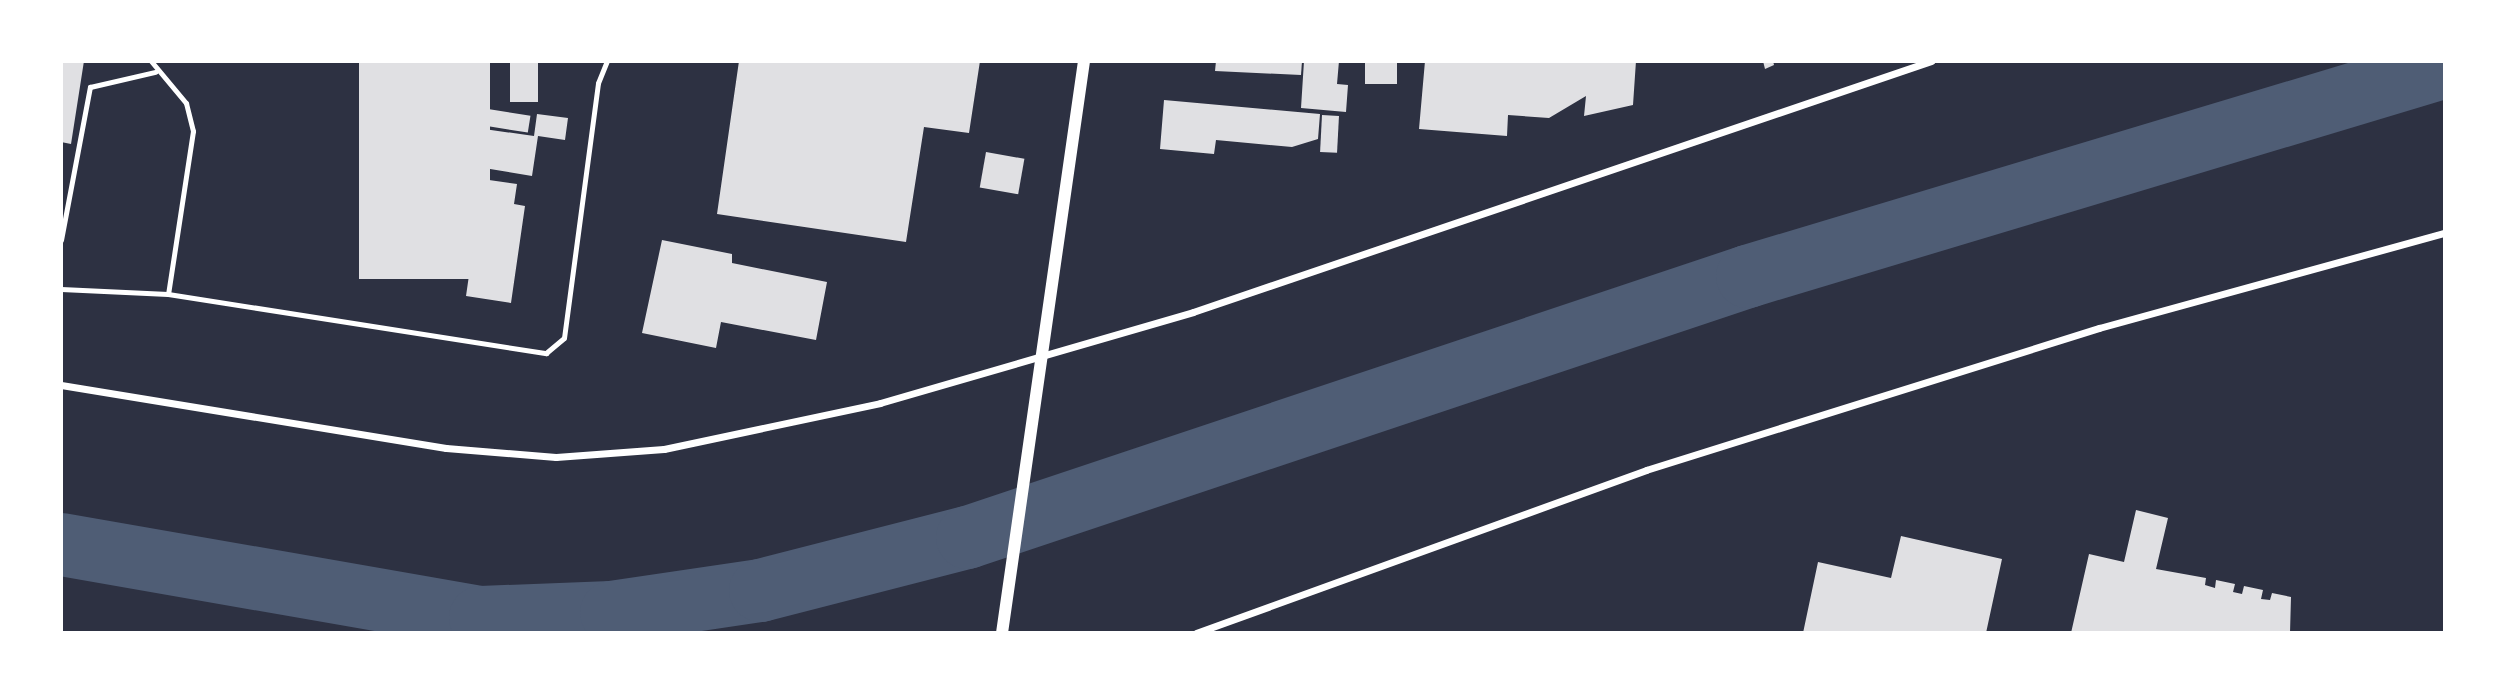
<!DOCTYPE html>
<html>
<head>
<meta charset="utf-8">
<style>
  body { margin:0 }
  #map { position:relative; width:2506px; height:694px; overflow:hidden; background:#2d3142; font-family:"Alegreya Sans",sans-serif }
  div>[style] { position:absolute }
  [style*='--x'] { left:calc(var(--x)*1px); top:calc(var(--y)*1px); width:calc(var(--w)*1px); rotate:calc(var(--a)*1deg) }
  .river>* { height:63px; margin:-31.5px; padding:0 31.5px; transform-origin:31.5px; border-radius:31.5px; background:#4f5d75 }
  .building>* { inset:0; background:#e0e0e3; transform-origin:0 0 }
  .service>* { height:5px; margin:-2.5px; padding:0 2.5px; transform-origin:2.5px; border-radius:2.5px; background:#fff }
  .minor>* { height:7px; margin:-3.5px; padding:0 3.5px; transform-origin:3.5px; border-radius:3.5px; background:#fff }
  .tertiary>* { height:12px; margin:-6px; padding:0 6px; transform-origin:6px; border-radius:6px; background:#fff }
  span { translate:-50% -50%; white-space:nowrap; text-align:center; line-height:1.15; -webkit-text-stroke:5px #fff; paint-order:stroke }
  .frame { position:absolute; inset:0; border:63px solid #fff; pointer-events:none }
</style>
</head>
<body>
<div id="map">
  <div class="river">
    <i style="--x:61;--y:544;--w:425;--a:9.9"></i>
    <i style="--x:480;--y:617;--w:131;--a:-2.2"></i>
    <i style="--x:611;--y:612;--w:151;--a:-8.4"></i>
    <i style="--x:760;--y:590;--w:214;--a:-14.4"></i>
    <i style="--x:967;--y:537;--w:823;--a:-18.5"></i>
    <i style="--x:1747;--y:276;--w:729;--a:-16.74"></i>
  </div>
  <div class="building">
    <i style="clip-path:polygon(61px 61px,84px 61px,71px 144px,61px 142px)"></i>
    <i style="left:359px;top:61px;width:131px;height:218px"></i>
    <i style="left:510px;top:61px;width:28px;height:41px"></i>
    <i style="clip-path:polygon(739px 61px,980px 61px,969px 133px,924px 127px,906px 242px,717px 214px)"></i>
    <i style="clip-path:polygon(1216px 61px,1302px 61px,1301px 75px,1215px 71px)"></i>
    <i style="clip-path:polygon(1304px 61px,1339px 61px,1337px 84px,1348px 85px,1346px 112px,1301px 108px)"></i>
    <i style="left:1365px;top:61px;width:32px;height:23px"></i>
    <i style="clip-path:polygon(1425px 61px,1636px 61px,1633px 105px,1584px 116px,1586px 96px,1549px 118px,1508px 115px,1507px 136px,1419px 129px)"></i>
    <i style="clip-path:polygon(1763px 61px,1773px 61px,1774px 65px,1765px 69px)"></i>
    <i style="clip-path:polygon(1164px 100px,1320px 114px,1318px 139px,1292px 147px,1216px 140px,1214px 154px,1160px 149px)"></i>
    <i style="left:488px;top:109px;width:43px;height:17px;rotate:9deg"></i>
    <i style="clip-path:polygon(537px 114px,568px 118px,565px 140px,538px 136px,532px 176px,478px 167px,484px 129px,534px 136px)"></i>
    <i style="left:1322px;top:115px;width:17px;height:37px;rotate:3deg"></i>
    <i style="left:986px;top:152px;width:39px;height:36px;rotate:10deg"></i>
    <i style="clip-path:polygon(489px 180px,517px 184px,514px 204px,525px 206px,511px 303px,466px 296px,480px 199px,486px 200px)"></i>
    <i style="clip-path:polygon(662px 240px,732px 254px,732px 263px,827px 282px,816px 340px,721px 322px,716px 348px,642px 333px)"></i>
    <i style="clip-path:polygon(2136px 510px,2168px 518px,2156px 569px,2206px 578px,2205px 585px,2215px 588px,2216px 580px,2235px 584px,2233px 592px,2242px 594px,2244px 586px,2263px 590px,2261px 599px,2270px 600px,2272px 593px,2291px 597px,2290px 633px,2071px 633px,2089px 554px,2124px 562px)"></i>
    <i style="clip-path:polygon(1901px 536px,2002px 559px,1986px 633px,1803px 633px,1818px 562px,1891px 578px)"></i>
  </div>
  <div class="service">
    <i style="--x:151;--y:61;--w:55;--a:50.2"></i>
    <i style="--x:186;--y:103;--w:29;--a:76"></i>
    <i style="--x:193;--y:131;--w:165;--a:98.7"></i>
    <i style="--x:61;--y:240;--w:156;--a:-79.3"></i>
    <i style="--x:90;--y:87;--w:67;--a:-13"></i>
    <i style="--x:61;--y:289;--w:107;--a:2.7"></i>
    <i style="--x:168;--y:294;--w:383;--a:8.9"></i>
    <i style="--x:546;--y:353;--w:23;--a:-40"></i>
    <i style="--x:564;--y:338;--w:257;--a:-82.4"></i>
    <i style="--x:598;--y:83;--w:24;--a:-68"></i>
  </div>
  <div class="minor">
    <i style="--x:61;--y:385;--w:390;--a:9.3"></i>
    <i style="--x:446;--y:448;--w:110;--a:4.7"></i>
    <i style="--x:556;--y:457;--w:108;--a:-4.2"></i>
    <i style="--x:664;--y:449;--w:221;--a:-12"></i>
    <i style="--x:880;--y:403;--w:326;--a:-16.2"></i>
    <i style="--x:1193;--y:312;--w:780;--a:-18.78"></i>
    <i style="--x:1196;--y:633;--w:479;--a:-19.9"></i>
    <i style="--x:1646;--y:470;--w:475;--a:-17.4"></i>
    <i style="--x:2099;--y:328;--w:359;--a:-15.4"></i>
  </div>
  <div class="tertiary">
    <i style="--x:1002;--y:633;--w:578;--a:-81.84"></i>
  </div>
  <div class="frame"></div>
</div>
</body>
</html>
